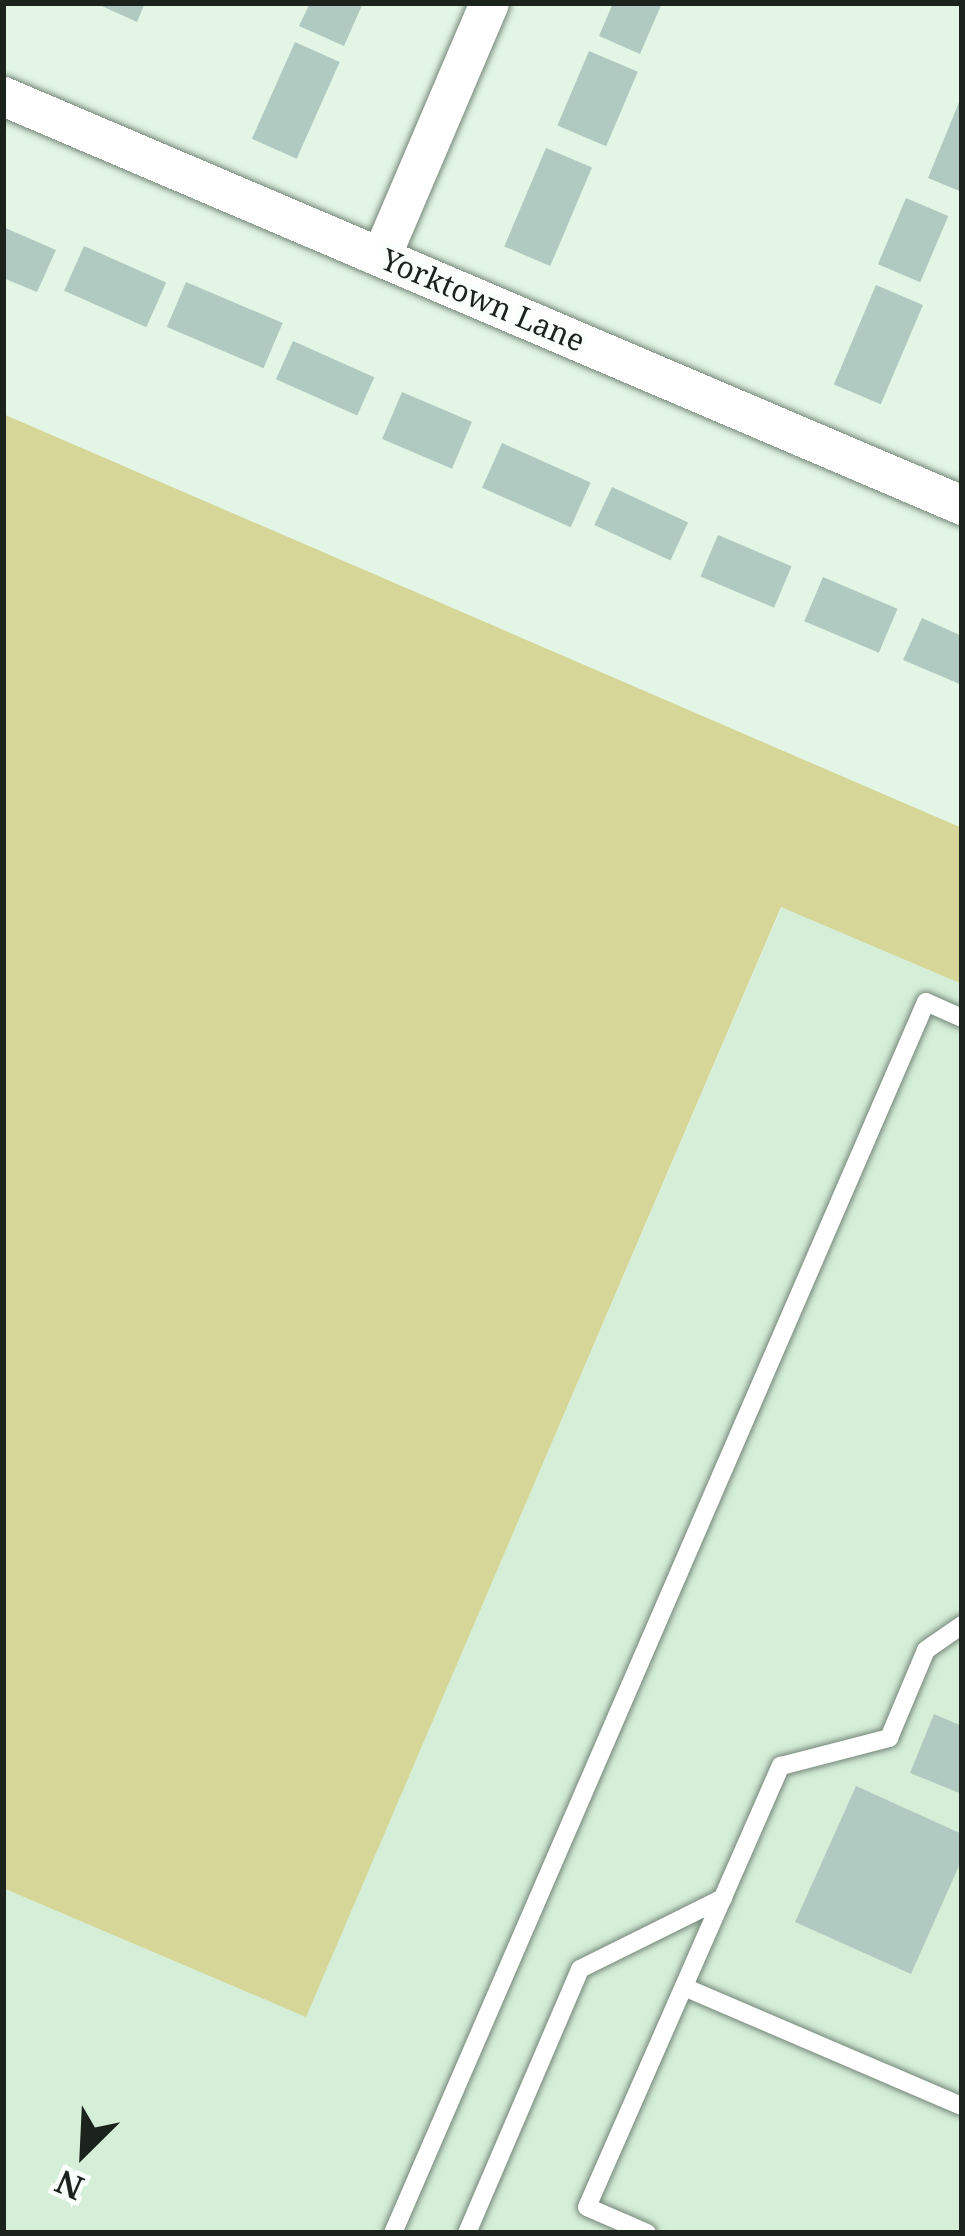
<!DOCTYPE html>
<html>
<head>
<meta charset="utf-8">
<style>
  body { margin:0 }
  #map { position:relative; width:965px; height:2236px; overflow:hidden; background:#e3f6e6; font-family:"Noto Serif",serif }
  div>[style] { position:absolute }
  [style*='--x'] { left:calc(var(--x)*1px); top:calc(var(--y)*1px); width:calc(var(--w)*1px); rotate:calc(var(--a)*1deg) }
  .built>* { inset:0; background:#d4eed8 }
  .green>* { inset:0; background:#d7d699 }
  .building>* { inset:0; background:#b1cac1; transform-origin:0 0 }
  .roads { filter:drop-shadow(0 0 3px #758678) drop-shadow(0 0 3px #758678) }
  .lane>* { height:18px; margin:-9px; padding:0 9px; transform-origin:9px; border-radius:9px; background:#fff }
  .street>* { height:39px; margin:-19.5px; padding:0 19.5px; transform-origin:19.5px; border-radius:19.5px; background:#fff }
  span { translate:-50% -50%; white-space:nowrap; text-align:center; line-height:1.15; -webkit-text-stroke:10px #fbfffb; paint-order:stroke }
  .street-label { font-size:30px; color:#1c231d }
  .frame { position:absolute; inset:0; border:6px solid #1c231d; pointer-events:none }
  .north { position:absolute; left:24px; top:2092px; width:120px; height:120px; -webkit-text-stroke:9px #fbfffb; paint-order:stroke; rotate:204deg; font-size:33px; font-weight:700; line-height:48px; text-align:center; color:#1c231d }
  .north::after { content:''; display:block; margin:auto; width:42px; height:54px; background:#1c231d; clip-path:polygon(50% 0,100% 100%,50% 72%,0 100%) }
</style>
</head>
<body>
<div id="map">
  <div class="built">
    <i style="clip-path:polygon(782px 906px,962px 984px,962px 2233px,3px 2233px,3px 1888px,306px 2016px)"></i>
  </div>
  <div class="green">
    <i style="clip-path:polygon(3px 414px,962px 828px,962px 984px,781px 907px,306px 2017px,3px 1888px)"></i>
  </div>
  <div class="building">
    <i style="clip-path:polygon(95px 3px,145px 3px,137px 22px)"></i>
    <i style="clip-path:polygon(310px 3px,363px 3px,344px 46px,299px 26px)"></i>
    <i style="clip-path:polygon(613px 3px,662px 3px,640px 54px,599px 36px)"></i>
    <i style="left:295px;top:42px;width:49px;height:106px;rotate:24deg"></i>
    <i style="left:589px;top:51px;width:53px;height:81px;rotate:23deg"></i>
    <i style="clip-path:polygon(962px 95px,962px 192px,928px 178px)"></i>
    <i style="left:546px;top:148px;width:50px;height:107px;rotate:23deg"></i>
    <i style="left:906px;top:198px;width:46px;height:72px;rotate:23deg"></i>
    <i style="clip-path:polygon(3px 227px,56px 250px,37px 292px,3px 278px)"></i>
    <i style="left:84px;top:246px;width:90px;height:49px;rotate:24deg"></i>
    <i style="left:186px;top:282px;width:105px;height:49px;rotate:23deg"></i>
    <i style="left:876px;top:285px;width:51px;height:108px;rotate:23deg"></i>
    <i style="left:293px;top:341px;width:89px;height:42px;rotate:24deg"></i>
    <i style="left:402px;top:392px;width:76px;height:51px;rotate:23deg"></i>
    <i style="left:502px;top:443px;width:97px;height:49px;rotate:24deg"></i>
    <i style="left:612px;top:487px;width:84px;height:42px;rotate:25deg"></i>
    <i style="left:718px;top:535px;width:80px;height:45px;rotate:23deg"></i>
    <i style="left:823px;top:577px;width:81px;height:48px;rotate:23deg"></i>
    <i style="clip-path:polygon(922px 618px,962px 636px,962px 685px,903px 660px)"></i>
    <i style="clip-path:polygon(934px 1714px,962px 1726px,962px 1794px,910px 1773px)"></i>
    <i style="clip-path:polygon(856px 1786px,962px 1834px,962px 1859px,911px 1974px,795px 1922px)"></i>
  </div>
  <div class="roads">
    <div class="lane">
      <i style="--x:684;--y:1987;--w:302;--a:23.2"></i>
      <i style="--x:393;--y:2233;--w:1341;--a:-66.59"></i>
      <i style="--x:926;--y:1002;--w:39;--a:24"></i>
      <i style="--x:467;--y:2233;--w:287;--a:-66.8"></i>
      <i style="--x:580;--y:1969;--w:160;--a:-26.4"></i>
      <i style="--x:647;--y:2233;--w:65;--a:-156.6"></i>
      <i style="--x:587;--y:2207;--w:482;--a:-66.3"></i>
      <i style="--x:781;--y:1766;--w:112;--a:-14.5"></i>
      <i style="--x:889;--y:1738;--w:95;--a:-67.2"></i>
      <i style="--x:926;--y:1650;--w:44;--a:-34.8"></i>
    </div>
    <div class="street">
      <i style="--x:3;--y:96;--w:1043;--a:23.1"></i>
      <i style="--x:381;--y:256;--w:275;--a:-66.9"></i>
    </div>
  </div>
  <div class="street-label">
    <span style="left:483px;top:300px;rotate:23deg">Yorktown Lane</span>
  </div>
  <div class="frame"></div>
  <div class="north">N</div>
</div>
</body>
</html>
